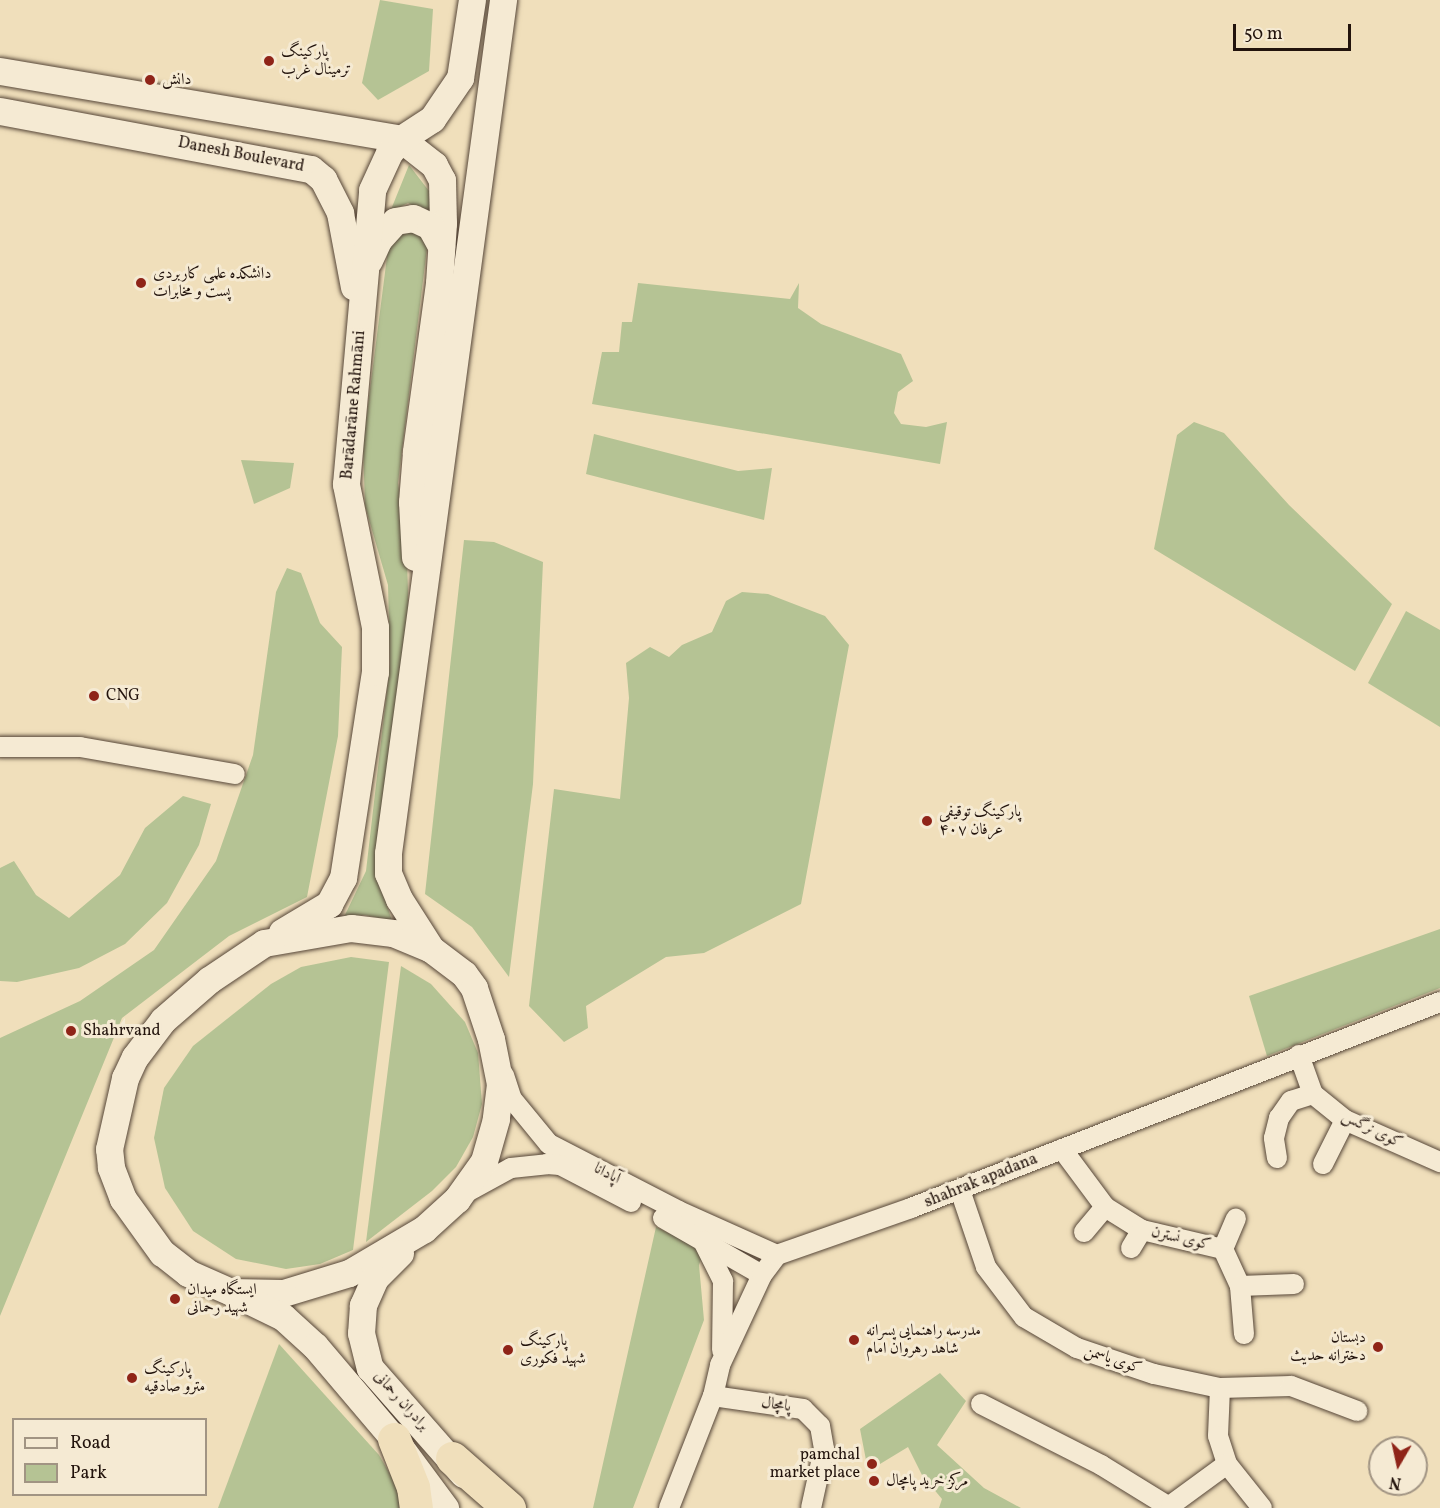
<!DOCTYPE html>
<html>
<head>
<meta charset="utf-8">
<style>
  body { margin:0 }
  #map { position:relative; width:1440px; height:1508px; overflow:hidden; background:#f0dfbb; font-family:Vollkorn,Amiri,serif }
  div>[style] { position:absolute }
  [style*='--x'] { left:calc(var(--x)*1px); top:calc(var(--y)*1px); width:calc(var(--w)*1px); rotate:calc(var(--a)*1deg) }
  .green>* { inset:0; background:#b5c394 }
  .roads { filter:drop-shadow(0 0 2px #564638) drop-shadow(0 0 2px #564638) }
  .street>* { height:20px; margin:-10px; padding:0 10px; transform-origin:10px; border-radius:10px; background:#f5ead3 }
  .secondary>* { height:27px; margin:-13.5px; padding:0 13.5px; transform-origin:13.5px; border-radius:13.5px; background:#f5ead3 }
  .highway>* { height:33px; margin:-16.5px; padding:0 16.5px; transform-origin:16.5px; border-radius:16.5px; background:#f0dfbb }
  .dots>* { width:16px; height:16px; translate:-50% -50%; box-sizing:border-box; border:3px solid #f5ead3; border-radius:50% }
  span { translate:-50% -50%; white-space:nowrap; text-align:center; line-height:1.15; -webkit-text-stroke:6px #f5ead3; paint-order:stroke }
  .poi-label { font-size:16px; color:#22130c }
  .left { translate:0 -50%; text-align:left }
  .right { translate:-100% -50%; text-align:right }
  .street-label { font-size:16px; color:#22130c }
  .legend { position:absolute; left:12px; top:1418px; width:195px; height:78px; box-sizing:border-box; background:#f5ead3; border:2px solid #a19483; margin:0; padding:8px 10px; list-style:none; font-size:18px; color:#22130c }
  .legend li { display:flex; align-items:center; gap:12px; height:30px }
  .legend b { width:30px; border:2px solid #a19483 }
  .north { position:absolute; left:1368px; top:1436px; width:60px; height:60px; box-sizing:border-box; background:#f5ead3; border:2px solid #a19483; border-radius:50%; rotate:189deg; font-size:16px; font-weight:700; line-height:24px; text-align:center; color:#22130c }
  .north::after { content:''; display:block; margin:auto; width:21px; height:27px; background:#8f2418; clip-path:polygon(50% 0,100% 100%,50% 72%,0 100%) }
  .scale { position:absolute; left:1233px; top:24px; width:118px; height:27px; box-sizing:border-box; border:3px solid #22130c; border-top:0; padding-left:8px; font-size:18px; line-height:21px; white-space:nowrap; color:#22130c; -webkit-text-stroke:4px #f5ead3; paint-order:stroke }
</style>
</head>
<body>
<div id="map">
  <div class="green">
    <i style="clip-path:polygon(380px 0,433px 9px,429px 71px,378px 100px,362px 83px)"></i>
    <i style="clip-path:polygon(409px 165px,429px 191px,432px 216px,408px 203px,390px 212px)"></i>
    <i style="clip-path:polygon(407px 227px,428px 240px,398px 483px,406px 533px,409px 620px,383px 893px,392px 921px,365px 915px,344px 917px,366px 871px,390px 664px,388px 585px,365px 506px,363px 444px,388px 249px)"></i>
    <i style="clip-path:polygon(638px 283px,790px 299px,799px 283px,798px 308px,821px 324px,901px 354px,913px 381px,898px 392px,894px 413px,901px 424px,926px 427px,947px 422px,940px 464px,592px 404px,602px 352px,619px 352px,622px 322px,632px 322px)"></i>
    <i style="clip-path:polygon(1194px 422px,1224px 433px,1289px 505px,1392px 604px,1355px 671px,1154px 549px,1177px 435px)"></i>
    <i style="clip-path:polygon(594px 434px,738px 471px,772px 468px,764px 520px,586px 474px)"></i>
    <i style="clip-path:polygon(241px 460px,294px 463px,290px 488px,254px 504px)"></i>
    <i style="clip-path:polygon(464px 540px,494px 542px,543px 562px,533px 784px,509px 977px,472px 927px,425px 894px)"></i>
    <i style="clip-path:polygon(287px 568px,301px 573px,320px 623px,342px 647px,338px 736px,307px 897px,229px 936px,122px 1018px,0 1316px,0 1038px,80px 1001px,154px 950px,216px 861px,253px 755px,276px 592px)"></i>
    <i style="clip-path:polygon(742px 592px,768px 594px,825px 616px,849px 645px,801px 904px,704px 953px,666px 957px,586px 1006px,588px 1028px,564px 1042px,529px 1006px,554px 789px,620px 799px,629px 698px,626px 663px,650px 647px,669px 657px,682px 645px,712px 632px,726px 601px)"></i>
    <i style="clip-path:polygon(1406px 611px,1440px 630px,1440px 727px,1368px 683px)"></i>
    <i style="clip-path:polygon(183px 796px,211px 804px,199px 845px,167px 903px,125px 944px,79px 968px,17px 982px,0 981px,0 868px,14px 861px,36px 895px,69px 918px,120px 875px,145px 828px)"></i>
    <i style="clip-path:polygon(1440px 929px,1440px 988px,1267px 1056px,1249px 996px)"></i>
    <i style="clip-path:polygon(351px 957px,389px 962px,353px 1250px,320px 1264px,286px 1269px,236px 1259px,193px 1231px,165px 1188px,154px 1138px,164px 1088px,193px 1046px,271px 984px,301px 967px)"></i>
    <i style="clip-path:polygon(401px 966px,431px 984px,465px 1022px,478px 1053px,482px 1104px,473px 1137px,456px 1167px,432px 1191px,366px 1242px)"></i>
    <i style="clip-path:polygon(656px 1227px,704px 1250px,699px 1265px,704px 1320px,633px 1508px,593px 1508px)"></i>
    <i style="clip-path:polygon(279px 1344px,379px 1455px,397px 1486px,402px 1508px,218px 1508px)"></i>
    <i style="clip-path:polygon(940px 1373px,966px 1401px,937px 1445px,984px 1488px,1021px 1508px,939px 1508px,942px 1499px,922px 1475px,908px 1447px,880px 1464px,866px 1460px,860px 1429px)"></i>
  </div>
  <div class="roads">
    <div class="street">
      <i style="--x:0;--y:747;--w:80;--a:0"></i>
      <i style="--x:80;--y:747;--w:157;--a:9.9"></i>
      <i style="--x:1299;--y:1055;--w:41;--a:70.3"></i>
      <i style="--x:1313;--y:1094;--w:41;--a:39.1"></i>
      <i style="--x:1345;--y:1120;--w:104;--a:23.9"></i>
      <i style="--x:504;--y:1075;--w:25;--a:72"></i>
      <i style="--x:512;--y:1099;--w:58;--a:50.6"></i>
      <i style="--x:549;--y:1144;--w:146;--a:27.3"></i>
      <i style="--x:679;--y:1211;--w:107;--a:24.2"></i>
      <i style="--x:1062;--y:1149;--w:72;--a:53.4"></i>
      <i style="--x:1105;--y:1207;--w:44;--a:31.9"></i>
      <i style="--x:1142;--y:1230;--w:83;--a:13.2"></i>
      <i style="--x:1223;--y:1249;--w:41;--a:65.3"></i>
      <i style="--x:1277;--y:1158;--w:20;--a:-99"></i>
      <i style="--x:1274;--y:1138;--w:21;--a:-76"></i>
      <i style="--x:1279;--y:1118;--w:21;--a:-55"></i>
      <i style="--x:1291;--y:1101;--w:23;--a:-18"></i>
      <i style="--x:1323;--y:1164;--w:49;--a:-63.4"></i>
      <i style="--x:960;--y:1190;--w:81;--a:71.3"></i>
      <i style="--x:986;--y:1267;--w:63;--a:52.8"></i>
      <i style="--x:1024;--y:1317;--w:61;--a:30.3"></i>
      <i style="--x:1077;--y:1348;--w:81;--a:18.7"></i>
      <i style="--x:1154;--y:1374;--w:67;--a:12"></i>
      <i style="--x:1220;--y:1388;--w:48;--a:92.4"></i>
      <i style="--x:1218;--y:1436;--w:29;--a:72"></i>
      <i style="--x:1227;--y:1464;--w:56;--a:51.5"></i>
      <i style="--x:467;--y:1192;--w:50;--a:-28.6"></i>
      <i style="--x:511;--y:1168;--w:36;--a:-6"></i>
      <i style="--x:547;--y:1164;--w:13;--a:4"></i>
      <i style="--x:560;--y:1165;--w:80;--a:27.5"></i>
      <i style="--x:663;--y:1218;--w:114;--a:29.9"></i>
      <i style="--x:1084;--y:1232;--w:33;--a:-50"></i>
      <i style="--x:703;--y:1241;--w:45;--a:63.4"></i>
      <i style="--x:723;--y:1281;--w:69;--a:90.8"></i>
      <i style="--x:1131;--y:1248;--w:21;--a:-59"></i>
      <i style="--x:1223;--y:1249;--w:33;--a:-67"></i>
      <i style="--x:1244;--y:1334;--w:48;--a:-94.8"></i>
      <i style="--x:1240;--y:1286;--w:54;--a:-2.1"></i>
      <i style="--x:1220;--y:1388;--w:71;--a:-1.6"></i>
      <i style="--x:1291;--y:1386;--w:71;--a:20.7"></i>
      <i style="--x:713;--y:1396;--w:91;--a:8.2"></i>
      <i style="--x:803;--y:1409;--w:24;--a:45"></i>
      <i style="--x:820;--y:1426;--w:23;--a:80"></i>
      <i style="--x:824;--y:1449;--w:60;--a:102.4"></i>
      <i style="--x:981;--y:1404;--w:135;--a:26.9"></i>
      <i style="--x:1101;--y:1465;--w:82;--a:31.6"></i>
      <i style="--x:1171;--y:1505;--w:69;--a:-36.2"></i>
      <i style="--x:669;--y:1508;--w:120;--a:-68.6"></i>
      <i style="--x:713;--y:1396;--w:32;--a:-77"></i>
      <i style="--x:720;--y:1365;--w:99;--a:-65"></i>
      <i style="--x:762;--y:1275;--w:25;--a:-53"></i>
      <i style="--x:777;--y:1255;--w:142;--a:-19.3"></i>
      <i style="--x:911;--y:1208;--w:568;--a:-21.28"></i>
    </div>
    <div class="secondary">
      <i style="--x:0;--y:71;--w:407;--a:9.6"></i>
      <i style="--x:401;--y:139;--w:42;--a:38.2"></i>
      <i style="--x:434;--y:165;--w:17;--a:62"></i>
      <i style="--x:442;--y:180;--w:43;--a:88.7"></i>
      <i style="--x:443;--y:223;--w:60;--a:93.8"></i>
      <i style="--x:439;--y:283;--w:171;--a:97.8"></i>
      <i style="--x:416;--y:452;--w:50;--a:94.6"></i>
      <i style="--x:412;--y:502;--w:55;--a:86.9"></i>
      <i style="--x:0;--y:111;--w:316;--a:10.6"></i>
      <i style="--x:311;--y:169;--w:16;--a:40"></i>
      <i style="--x:323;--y:179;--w:38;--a:63"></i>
      <i style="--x:340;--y:213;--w:75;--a:79.3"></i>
      <i style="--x:369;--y:260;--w:23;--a:-65"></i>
      <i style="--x:379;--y:239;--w:24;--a:-48"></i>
      <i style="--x:395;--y:221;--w:18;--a:-9"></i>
      <i style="--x:413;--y:218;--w:19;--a:25"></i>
      <i style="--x:430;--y:226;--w:23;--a:61"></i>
      <i style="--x:351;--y:928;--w:42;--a:6.8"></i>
      <i style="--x:393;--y:933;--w:41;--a:22.8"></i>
      <i style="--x:431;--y:949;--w:41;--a:37.1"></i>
      <i style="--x:464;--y:974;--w:17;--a:54"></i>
      <i style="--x:474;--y:988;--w:54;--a:71.6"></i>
      <i style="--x:491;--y:1039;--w:46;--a:78.7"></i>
      <i style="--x:500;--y:1084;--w:35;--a:97"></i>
      <i style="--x:496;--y:1119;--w:44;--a:105.9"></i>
      <i style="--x:484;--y:1161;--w:47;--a:125.4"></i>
      <i style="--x:457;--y:1199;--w:45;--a:137.7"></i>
      <i style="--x:424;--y:1229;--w:87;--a:149.6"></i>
      <i style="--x:349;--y:1273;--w:69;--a:163.1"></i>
      <i style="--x:283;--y:1293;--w:52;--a:-178.9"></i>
      <i style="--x:231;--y:1292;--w:47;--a:-156.2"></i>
      <i style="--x:188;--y:1273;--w:33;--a:-142"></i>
      <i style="--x:162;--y:1253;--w:67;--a:-125.8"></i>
      <i style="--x:123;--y:1199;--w:34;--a:-111"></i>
      <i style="--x:111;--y:1167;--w:18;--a:-96"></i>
      <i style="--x:109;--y:1149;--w:73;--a:-77.3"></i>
      <i style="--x:125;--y:1078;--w:23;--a:-65"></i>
      <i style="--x:135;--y:1057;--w:46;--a:-52.9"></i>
      <i style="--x:163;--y:1020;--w:61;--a:-41"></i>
      <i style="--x:209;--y:980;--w:66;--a:-33.9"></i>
      <i style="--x:264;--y:943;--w:88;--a:-9.8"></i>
      <i style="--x:282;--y:932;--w:55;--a:-30.8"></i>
      <i style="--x:329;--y:904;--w:30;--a:-62"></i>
      <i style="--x:343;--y:878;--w:208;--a:-81.2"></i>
      <i style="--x:375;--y:672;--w:45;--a:-90"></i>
      <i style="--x:375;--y:627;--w:146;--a:-101.5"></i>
      <i style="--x:346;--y:484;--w:295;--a:-84.9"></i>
      <i style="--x:372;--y:190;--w:41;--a:-65.3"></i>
      <i style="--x:389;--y:153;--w:18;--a:-49"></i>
      <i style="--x:401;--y:139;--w:37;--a:-33"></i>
      <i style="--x:432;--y:119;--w:50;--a:-55.7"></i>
      <i style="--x:460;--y:78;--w:79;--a:-81.3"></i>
      <i style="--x:431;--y:949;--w:59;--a:-122.6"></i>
      <i style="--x:399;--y:899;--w:28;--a:-113"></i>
      <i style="--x:388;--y:873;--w:20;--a:-90"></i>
      <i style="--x:388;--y:853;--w:861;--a:-82.32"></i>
      <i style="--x:400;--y:1253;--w:35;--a:135"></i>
      <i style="--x:375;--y:1278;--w:30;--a:114"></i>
      <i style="--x:363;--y:1305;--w:28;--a:94"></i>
      <i style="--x:361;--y:1333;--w:36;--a:76"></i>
      <i style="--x:370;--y:1368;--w:141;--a:48.7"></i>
      <i style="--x:240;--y:1296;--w:48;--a:26"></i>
      <i style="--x:283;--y:1317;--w:43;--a:42.2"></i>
      <i style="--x:315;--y:1346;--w:122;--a:49.7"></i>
      <i style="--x:394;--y:1439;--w:86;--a:53.5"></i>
    </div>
    <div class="highway">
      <i style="--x:394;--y:1439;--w:52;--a:68.4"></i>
      <i style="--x:413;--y:1487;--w:21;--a:82"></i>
      <i style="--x:452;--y:1458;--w:76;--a:41.3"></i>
    </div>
  </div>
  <div class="dots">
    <i style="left:269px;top:61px;background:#8f2418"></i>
    <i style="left:150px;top:80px;background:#8f2418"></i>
    <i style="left:141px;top:283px;background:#8f2418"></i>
    <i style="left:94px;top:696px;background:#8f2418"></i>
    <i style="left:927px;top:821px;background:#8f2418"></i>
    <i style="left:71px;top:1031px;background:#8f2418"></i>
    <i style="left:175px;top:1299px;background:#8f2418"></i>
    <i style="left:854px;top:1340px;background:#8f2418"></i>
    <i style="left:1378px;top:1347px;background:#8f2418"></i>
    <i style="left:508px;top:1350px;background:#8f2418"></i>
    <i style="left:132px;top:1378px;background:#8f2418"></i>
    <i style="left:872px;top:1464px;background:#8f2418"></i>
    <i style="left:874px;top:1481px;background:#8f2418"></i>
  </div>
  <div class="poi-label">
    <span class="left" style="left:281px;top:61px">پارکینگ<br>ترمینال غرب</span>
    <span class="left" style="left:162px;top:80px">دانش</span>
    <span class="left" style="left:153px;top:283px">دانشکده علمی کاربردی<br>پست و مخابرات</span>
    <span class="left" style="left:106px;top:696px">CNG</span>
    <span class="left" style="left:939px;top:821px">پارکینگ توقیفی<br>عرفان ۴۰۷</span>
    <span class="left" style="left:83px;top:1031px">Shahrvand</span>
    <span class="left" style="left:187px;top:1299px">ایستگاه میدان<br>شهید رحمانی</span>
    <span class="left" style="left:866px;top:1340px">مدرسه راهنمایی پسرانه<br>شاهد رهروان امام</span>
    <span class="right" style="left:1366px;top:1347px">دبستان<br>دخترانه حدیث</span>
    <span class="left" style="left:520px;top:1350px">پارکینگ<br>شهید فکوری</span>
    <span class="left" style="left:144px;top:1378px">پارکینگ<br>مترو صادقیه</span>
    <span class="right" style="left:860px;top:1464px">pamchal<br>market place</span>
    <span class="left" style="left:886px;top:1481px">مرکز خرید پامچال</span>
  </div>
  <div class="street-label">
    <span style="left:241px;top:155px;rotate:11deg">Danesh Boulevard</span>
    <span style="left:354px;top:405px;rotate:-85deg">Barādarāne Rahmāni</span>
    <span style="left:1372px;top:1130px;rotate:26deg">کوی نرگس</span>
    <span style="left:607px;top:1174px;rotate:27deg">آپادانا</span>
    <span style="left:981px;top:1181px;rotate:-22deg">shahrak apadana</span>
    <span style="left:1181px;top:1239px;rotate:13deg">کوی نسترن</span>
    <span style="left:1113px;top:1360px;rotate:19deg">کوی یاسمن</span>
    <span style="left:401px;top:1401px;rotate:48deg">برادران رحمانی</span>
    <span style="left:776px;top:1405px;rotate:8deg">پامچال</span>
  </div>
  <ul class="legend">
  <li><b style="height:8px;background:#f5ead3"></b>Road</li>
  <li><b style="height:16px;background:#b5c394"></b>Park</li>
  </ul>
  <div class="north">N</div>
  <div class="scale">50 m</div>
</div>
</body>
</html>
